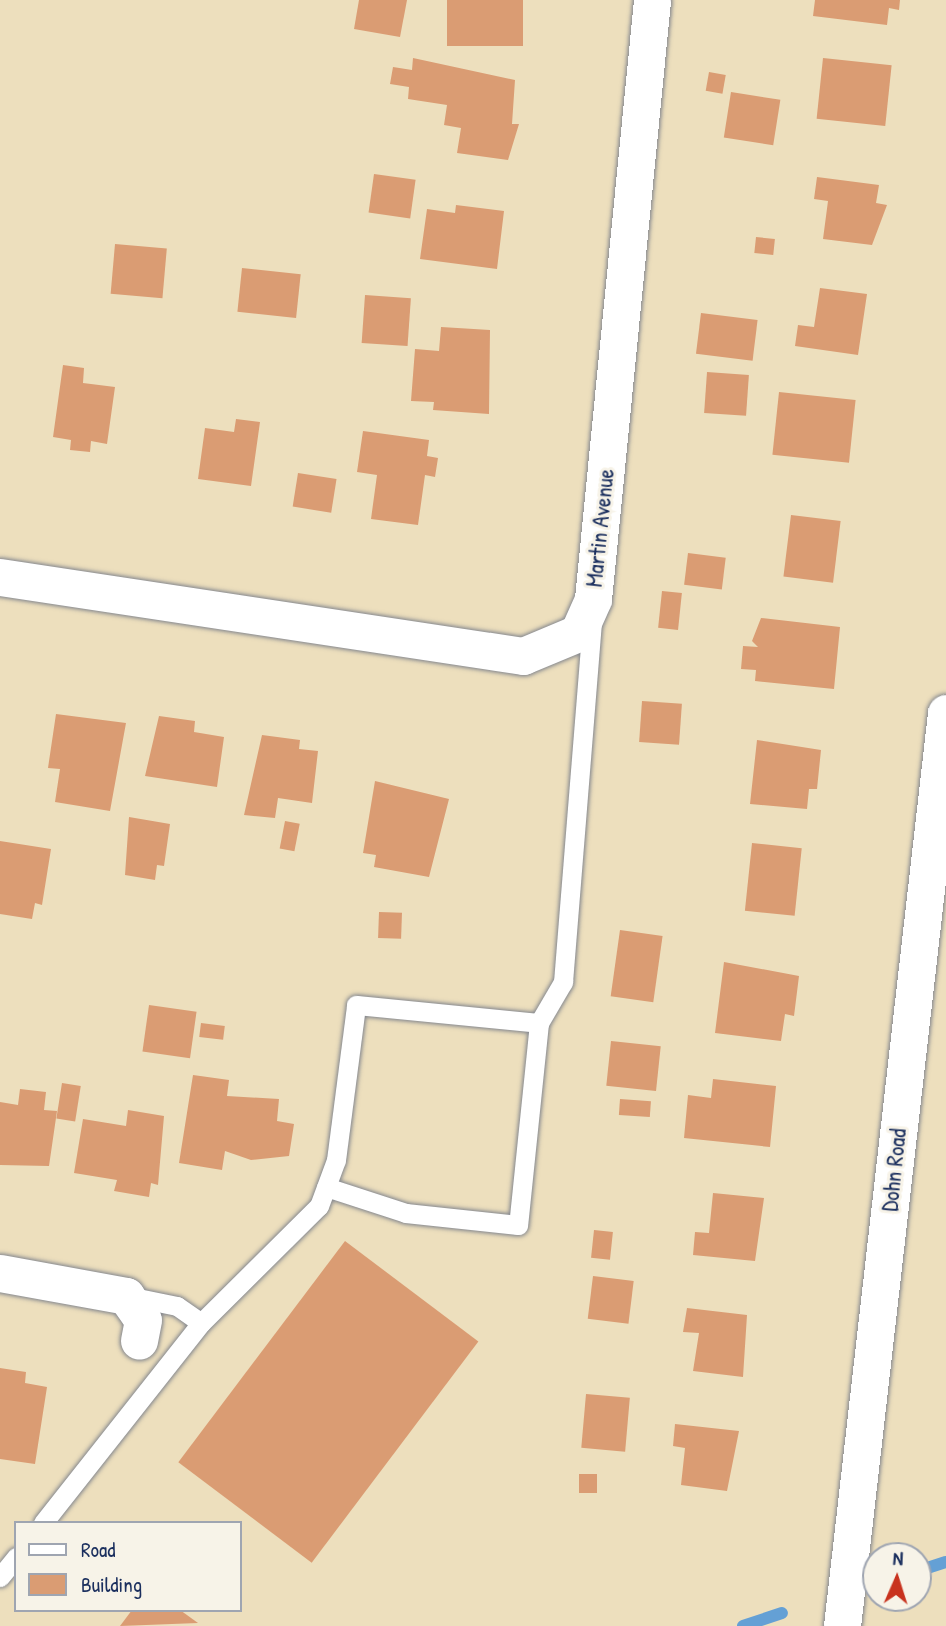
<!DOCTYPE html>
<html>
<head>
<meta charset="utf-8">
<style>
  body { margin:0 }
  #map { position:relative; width:946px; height:1626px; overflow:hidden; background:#eddfbd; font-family:"Patrick Hand",sans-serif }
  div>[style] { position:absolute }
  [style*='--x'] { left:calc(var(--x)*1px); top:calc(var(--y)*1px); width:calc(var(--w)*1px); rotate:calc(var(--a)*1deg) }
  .stream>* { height:12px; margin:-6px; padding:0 6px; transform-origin:6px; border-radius:6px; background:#64a0d5 }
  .building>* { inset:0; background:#da9c73; transform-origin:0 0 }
  .roads { filter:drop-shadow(0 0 2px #84878e) drop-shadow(0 0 2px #84878e) }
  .lane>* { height:19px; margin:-9.5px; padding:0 9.5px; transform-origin:9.5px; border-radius:9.5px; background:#fff }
  .street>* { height:37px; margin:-18.5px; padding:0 18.5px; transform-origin:18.5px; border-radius:18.5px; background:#fff }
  span { translate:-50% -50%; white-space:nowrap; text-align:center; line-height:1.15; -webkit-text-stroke:6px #f7f3e8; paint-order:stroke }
  .street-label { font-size:23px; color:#1b2f5e }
  .legend { position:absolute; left:14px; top:1521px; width:228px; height:91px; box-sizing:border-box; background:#f7f3e8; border:2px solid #9fa5b1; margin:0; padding:9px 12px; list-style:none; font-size:21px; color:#1b2f5e }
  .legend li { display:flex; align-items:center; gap:14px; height:35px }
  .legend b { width:35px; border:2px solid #9fa5b1 }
  .north { position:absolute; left:862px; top:1542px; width:70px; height:70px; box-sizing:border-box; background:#f7f3e8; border:2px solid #9fa5b1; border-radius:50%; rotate:3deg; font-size:19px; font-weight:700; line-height:28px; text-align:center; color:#1b2f5e }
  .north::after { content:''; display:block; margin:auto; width:24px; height:32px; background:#c8321e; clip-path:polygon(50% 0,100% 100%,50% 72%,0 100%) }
</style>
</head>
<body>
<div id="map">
  <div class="stream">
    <i style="--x:918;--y:1571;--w:29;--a:-18"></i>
    <i style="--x:743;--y:1626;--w:41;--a:-18.4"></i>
  </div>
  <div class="building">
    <i style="clip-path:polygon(359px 0,407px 0,400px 37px,354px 29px)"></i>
    <i style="left:447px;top:0;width:76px;height:46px"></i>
    <i style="clip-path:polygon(815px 0,900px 0,899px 10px,889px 8px,887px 25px,813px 16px)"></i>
    <i style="clip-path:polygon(413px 58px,515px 80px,512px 124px,519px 124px,508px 160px,457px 153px,461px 128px,444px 125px,447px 105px,408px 99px,409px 87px,390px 84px,393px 67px,412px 70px)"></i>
    <i style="left:823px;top:58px;width:69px;height:61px;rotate:6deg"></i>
    <i style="left:709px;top:72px;width:17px;height:19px;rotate:10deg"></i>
    <i style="left:731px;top:92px;width:50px;height:46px;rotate:9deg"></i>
    <i style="left:374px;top:174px;width:42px;height:39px;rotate:8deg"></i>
    <i style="clip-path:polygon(817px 177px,879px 185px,876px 203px,887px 205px,872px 245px,823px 239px,828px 201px,814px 199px)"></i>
    <i style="clip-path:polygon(456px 205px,504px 211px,497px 269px,420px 259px,427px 209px,455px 213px)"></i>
    <i style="left:756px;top:237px;width:19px;height:16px;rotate:6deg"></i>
    <i style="left:115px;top:244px;width:52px;height:50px;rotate:5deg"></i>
    <i style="left:242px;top:268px;width:59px;height:44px;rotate:6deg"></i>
    <i style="clip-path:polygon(820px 288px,867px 294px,858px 355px,795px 346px,798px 325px,814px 327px)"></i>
    <i style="left:365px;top:295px;width:46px;height:48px;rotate:4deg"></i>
    <i style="left:701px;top:313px;width:57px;height:41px;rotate:7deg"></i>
    <i style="clip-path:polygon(441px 327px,490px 330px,489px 414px,433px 410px,434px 402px,411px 401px,415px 349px,439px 351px)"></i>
    <i style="clip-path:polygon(63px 365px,84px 368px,83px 383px,115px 387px,107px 444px,91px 441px,90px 452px,70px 450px,71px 440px,53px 437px)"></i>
    <i style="left:707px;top:372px;width:42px;height:41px;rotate:4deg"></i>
    <i style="left:779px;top:392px;width:77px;height:63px;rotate:6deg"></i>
    <i style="clip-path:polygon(236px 419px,260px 422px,251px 486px,198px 479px,205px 428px,234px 432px)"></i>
    <i style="clip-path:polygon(363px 431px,429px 440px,427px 456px,438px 458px,435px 477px,425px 475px,418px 525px,371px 519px,377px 475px,357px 472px)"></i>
    <i style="left:298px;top:473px;width:39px;height:34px;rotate:9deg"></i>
    <i style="left:791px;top:515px;width:50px;height:62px;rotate:7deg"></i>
    <i style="left:688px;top:553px;width:38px;height:32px;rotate:7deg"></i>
    <i style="left:662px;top:591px;width:20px;height:37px;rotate:6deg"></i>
    <i style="clip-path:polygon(761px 618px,840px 627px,834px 689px,755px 681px,756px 670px,741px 669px,743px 646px,758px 647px,752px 641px)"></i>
    <i style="left:642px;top:701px;width:40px;height:41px;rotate:4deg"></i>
    <i style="clip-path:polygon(56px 714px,126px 723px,110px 811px,55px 802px,60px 769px,48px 768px)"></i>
    <i style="clip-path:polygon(159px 716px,195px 721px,194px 732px,224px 737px,217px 787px,145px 776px)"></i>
    <i style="clip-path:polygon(262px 735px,300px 740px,299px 749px,318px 751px,312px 803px,278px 798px,275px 818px,244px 815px)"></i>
    <i style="clip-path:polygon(757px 740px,821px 750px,817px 789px,809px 789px,807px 809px,750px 804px)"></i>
    <i style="clip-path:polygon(375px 781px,449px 799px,429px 877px,374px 867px,376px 855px,363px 853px)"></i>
    <i style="clip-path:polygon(129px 817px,170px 824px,164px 866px,157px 865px,155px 880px,125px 875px)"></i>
    <i style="left:285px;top:821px;width:15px;height:28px;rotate:11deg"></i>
    <i style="clip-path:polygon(0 841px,51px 849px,42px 905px,35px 903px,32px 919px,0 914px)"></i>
    <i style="left:752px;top:843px;width:50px;height:68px;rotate:6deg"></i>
    <i style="left:379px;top:912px;width:23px;height:26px;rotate:2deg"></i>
    <i style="left:620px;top:930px;width:43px;height:67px;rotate:8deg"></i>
    <i style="clip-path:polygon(724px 962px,799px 976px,794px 1016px,785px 1014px,781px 1041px,715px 1033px)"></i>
    <i style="left:149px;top:1005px;width:48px;height:47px;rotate:8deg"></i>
    <i style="left:201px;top:1023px;width:24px;height:14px;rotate:7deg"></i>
    <i style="left:611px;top:1041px;width:50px;height:45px;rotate:6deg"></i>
    <i style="clip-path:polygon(193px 1075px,229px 1080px,227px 1096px,279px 1099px,277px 1121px,294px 1124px,289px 1156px,251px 1160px,225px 1151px,222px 1170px,179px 1163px)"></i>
    <i style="clip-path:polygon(713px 1079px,776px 1086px,770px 1147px,684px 1138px,688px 1095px,711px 1098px)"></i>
    <i style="left:62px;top:1083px;width:19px;height:36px;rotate:9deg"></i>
    <i style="clip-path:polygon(20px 1089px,46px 1092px,44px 1110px,57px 1111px,49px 1166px,0 1165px,0 1102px,18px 1105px)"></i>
    <i style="left:620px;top:1099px;width:31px;height:16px;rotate:4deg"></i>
    <i style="clip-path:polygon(128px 1110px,164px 1116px,158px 1185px,151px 1183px,149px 1197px,114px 1191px,117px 1180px,74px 1173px,83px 1119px,126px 1126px)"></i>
    <i style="clip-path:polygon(713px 1193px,764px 1198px,755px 1261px,693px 1255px,695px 1232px,709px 1233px)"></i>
    <i style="left:594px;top:1230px;width:19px;height:28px;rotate:6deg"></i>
    <i style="left:345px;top:1241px;width:167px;height:277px;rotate:37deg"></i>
    <i style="left:593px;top:1276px;width:41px;height:43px;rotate:7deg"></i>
    <i style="clip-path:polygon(687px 1308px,747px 1315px,743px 1377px,693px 1371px,699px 1333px,683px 1332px)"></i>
    <i style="clip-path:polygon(0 1368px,26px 1372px,25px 1383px,47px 1387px,35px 1464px,0 1459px)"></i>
    <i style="left:586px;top:1394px;width:44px;height:54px;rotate:5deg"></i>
    <i style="clip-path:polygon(675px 1424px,739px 1431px,727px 1491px,681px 1485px,685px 1448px,673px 1446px)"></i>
    <i style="left:579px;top:1474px;width:18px;height:19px"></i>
    <i style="clip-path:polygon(132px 1610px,180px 1610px,198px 1623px,120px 1626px)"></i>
  </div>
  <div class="roads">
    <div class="lane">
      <i style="--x:539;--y:1023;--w:48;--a:-59.7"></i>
      <i style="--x:563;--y:982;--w:364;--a:-85.4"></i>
      <i style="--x:128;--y:1296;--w:50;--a:11.5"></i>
      <i style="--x:177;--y:1306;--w:29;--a:35"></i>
      <i style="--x:43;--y:1523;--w:255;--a:-51.7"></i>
      <i style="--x:201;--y:1323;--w:166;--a:-44.8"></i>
      <i style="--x:319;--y:1206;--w:49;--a:-69.7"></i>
      <i style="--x:336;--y:1160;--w:156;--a:-82.6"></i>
      <i style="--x:356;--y:1005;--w:184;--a:5.6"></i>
      <i style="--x:539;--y:1023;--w:203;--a:95.9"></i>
      <i style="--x:518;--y:1225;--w:113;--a:-173.9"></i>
      <i style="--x:406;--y:1213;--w:84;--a:-162"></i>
      <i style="--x:0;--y:1577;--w:26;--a:-51"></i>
    </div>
    <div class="street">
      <i style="--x:0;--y:577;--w:529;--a:8.59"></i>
      <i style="--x:523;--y:656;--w:60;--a:-22.7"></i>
      <i style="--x:578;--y:633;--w:37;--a:-66"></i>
      <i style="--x:593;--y:599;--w:602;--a:-84.37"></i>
      <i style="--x:0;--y:1273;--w:128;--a:10.3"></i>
      <i style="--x:126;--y:1296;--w:29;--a:55"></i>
      <i style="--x:143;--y:1320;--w:21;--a:101"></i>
      <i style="--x:842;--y:1626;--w:919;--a:-83.5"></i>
    </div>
  </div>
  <div class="street-label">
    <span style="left:600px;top:528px;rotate:-84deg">Martin Avenue</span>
    <span style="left:894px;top:1170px;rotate:-84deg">Dohn Road</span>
  </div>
  <ul class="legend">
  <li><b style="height:9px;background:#fff"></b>Road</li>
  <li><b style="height:19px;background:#da9c73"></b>Building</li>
  </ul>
  <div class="north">N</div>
</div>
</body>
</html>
